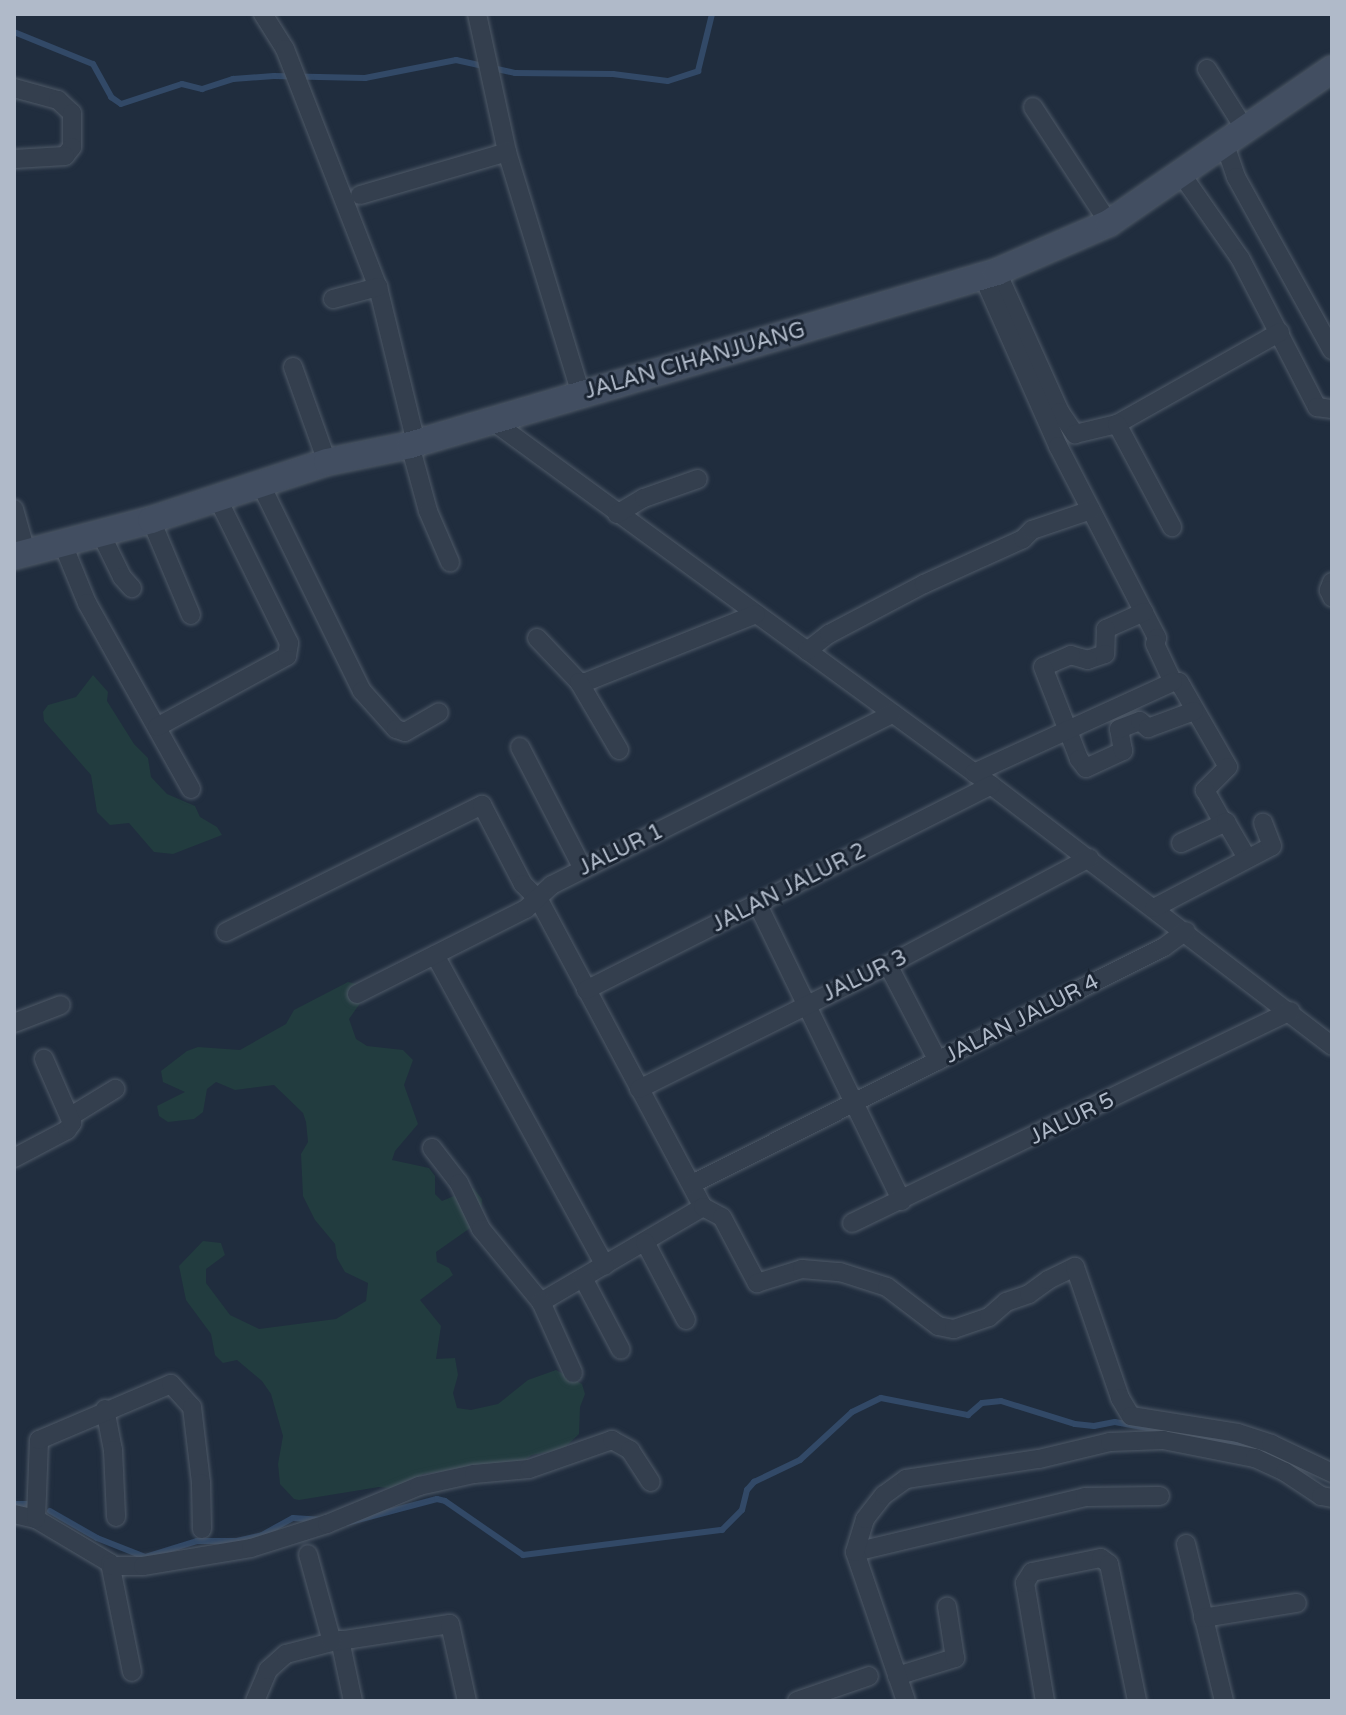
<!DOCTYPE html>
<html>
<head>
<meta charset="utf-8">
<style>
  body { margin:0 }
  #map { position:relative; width:1346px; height:1715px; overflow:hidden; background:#202d3e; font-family:"Varela Round",sans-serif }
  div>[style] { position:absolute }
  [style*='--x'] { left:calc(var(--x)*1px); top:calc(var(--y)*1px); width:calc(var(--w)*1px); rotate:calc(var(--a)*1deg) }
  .green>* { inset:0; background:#223c3f }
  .stream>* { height:6px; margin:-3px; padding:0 3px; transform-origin:3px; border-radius:3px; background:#324967 }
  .roads { filter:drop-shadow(0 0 2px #4f5a68) drop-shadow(0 0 2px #4f5a68) }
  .street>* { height:18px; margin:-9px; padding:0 9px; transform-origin:9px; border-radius:9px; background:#343f4e }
  .secondary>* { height:26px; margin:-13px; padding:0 13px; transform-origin:13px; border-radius:13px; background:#424e61 }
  span { translate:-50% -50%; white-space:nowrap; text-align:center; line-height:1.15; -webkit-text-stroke:6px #1a2432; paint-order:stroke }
  .street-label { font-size:22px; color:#b0bac9 }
  .frame { position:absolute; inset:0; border:16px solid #b0bac9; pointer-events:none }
</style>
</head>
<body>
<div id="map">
  <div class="green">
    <i style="clip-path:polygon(93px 675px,108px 692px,107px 701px,134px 744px,148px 758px,151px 777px,167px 794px,195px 806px,200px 817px,217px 827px,222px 835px,173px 854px,154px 852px,129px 823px,110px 825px,97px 812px,91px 775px,44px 721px,43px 712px,48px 705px,76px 697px)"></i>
    <i style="clip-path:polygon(348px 982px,361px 985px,363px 999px,349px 1019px,356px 1039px,367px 1046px,403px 1050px,413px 1060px,404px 1085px,418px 1124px,395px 1151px,392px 1160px,429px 1168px,435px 1176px,435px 1194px,442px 1201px,473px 1188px,482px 1199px,481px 1213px,473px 1226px,436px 1252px,437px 1262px,449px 1268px,453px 1275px,420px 1300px,441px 1326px,436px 1359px,455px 1358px,458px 1375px,453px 1393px,457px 1408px,471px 1410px,498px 1404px,528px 1380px,556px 1370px,582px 1384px,585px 1394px,580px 1407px,579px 1434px,563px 1449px,532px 1455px,523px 1461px,423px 1474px,399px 1489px,379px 1487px,299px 1500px,294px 1499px,280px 1484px,278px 1464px,283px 1436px,271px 1394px,262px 1381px,237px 1360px,223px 1363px,215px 1355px,211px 1334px,186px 1300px,179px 1266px,203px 1241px,221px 1243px,225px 1255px,206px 1269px,206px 1283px,230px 1315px,259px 1329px,336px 1319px,366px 1301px,368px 1283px,345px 1272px,337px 1258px,335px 1244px,315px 1220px,303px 1196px,301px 1154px,308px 1142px,306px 1122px,303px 1113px,274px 1085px,235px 1090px,216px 1082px,207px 1089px,203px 1112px,194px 1119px,168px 1122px,159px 1116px,157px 1106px,185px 1092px,163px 1082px,161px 1071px,187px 1051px,198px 1047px,240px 1050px,286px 1024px,294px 1010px)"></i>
  </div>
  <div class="stream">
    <i style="--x:14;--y:32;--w:85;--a:22.1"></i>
    <i style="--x:93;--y:64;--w:38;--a:61"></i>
    <i style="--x:111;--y:97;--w:12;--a:35"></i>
    <i style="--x:121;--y:104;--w:64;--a:-18.2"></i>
    <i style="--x:182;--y:84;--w:21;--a:14"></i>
    <i style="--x:202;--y:89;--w:33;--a:-18"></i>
    <i style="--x:233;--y:79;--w:41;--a:-4.2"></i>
    <i style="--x:274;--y:76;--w:91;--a:1.3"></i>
    <i style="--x:365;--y:78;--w:93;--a:-11.2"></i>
    <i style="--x:456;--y:60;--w:60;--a:12.4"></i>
    <i style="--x:515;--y:73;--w:98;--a:0.6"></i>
    <i style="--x:613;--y:74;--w:55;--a:7.3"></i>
    <i style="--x:668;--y:81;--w:32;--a:-18"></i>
    <i style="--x:698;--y:71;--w:59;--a:-76.2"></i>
    <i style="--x:14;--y:1504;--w:13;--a:0"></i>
    <i style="--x:50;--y:1511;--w:54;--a:29.9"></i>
    <i style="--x:97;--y:1538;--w:52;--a:21.6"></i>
    <i style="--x:145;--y:1557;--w:54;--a:-17.1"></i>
    <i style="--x:197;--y:1541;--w:40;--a:0"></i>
    <i style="--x:237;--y:1541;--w:26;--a:-13"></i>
    <i style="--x:262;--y:1535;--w:35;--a:-29"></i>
    <i style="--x:293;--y:1518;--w:26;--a:4"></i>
    <i style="--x:346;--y:1523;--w:94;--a:-14.8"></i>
    <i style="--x:437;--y:1499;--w:8;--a:14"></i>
    <i style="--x:445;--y:1501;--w:95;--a:34.7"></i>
    <i style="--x:523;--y:1555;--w:201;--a:-7.2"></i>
    <i style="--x:722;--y:1530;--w:28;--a:-45"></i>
    <i style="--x:742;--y:1510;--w:21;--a:-76"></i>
    <i style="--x:747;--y:1490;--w:11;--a:-49"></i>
    <i style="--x:754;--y:1482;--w:51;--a:-25.6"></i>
    <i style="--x:800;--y:1460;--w:71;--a:-42.7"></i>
    <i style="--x:852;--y:1412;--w:32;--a:-26"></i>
    <i style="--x:881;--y:1398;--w:89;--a:11.1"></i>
    <i style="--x:968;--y:1415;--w:18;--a:-41"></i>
    <i style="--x:982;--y:1403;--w:19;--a:-6"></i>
    <i style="--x:1001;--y:1401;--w:77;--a:17.3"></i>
    <i style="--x:1075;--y:1424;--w:19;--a:6"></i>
    <i style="--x:1094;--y:1426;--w:21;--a:-11"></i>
    <i style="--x:1115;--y:1422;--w:134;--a:10.3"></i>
    <i style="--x:1247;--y:1446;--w:45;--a:20.9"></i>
  </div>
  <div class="roads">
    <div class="street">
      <i style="--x:263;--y:14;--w:41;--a:57.8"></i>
      <i style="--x:285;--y:49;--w:256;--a:68.7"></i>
      <i style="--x:378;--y:287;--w:161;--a:76.3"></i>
      <i style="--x:477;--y:14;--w:141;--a:77.7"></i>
      <i style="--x:507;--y:152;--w:253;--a:73"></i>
      <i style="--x:1207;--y:69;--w:73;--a:57.8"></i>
      <i style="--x:14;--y:88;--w:46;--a:15.3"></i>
      <i style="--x:58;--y:100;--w:19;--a:43"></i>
      <i style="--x:72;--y:113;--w:34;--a:90"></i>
      <i style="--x:72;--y:147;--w:11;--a:128"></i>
      <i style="--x:65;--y:156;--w:51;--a:176.6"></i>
      <i style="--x:1033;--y:107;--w:139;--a:56.8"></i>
      <i style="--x:1225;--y:145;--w:34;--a:71"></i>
      <i style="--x:1236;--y:177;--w:198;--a:61"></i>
      <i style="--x:1182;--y:175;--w:101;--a:55.1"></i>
      <i style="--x:1240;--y:258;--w:168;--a:62.7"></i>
      <i style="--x:1317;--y:407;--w:15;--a:8"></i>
      <i style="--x:360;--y:195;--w:153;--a:-16.3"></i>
      <i style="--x:997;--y:272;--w:154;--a:65.8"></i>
      <i style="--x:1060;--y:412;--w:27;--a:56"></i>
      <i style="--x:1075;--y:434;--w:43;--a:-13.4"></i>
      <i style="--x:1117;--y:424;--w:187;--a:-29.4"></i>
      <i style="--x:983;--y:276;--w:186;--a:66.2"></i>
      <i style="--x:1058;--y:446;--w:216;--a:62.7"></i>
      <i style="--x:1157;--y:638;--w:6;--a:108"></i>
      <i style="--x:1155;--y:644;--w:42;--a:64.7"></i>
      <i style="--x:1173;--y:682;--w:6;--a:0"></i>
      <i style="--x:1179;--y:682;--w:6;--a:59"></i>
      <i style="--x:1182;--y:687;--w:92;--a:60.1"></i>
      <i style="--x:1228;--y:767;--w:33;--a:135"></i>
      <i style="--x:1205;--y:790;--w:38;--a:61"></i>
      <i style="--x:333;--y:299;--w:47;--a:-14.9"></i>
      <i style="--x:293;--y:367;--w:101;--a:70.3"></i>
      <i style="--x:490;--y:419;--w:620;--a:36.15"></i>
      <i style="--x:991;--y:785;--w:429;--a:37.4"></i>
      <i style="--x:1117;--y:424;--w:117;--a:61.9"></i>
      <i style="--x:410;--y:445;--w:68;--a:74.7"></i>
      <i style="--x:428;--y:511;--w:56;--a:66.7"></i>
      <i style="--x:261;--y:485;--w:229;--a:63.9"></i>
      <i style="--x:362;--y:691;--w:51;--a:48.2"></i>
      <i style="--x:396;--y:729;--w:9;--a:18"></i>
      <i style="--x:405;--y:732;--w:39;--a:-30"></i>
      <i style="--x:14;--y:509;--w:45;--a:74.4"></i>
      <i style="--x:617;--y:514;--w:31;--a:-31"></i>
      <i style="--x:644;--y:498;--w:57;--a:-19.4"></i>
      <i style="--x:151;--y:520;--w:103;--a:67.2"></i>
      <i style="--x:100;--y:532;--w:50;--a:63.9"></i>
      <i style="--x:122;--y:577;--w:15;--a:48"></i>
      <i style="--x:62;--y:542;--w:66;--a:67.7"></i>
      <i style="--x:87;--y:603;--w:213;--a:60.8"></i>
      <i style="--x:1332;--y:582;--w:9;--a:111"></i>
      <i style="--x:1329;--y:590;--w:8;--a:67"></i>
      <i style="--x:1144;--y:612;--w:42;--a:155.9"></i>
      <i style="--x:1106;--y:629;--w:25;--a:92"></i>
      <i style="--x:1105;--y:654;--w:18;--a:161"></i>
      <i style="--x:1088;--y:660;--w:18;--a:-164"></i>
      <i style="--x:1071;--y:655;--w:30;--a:157"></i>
      <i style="--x:1043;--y:667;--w:99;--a:68.6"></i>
      <i style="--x:1079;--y:759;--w:11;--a:52"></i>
      <i style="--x:1086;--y:768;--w:41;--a:-24.7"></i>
      <i style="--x:1123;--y:751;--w:22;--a:-100"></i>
      <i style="--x:1119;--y:729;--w:22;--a:-21"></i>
      <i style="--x:1140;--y:721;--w:11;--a:41"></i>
      <i style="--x:1148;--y:728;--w:49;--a:-20.3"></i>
      <i style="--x:537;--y:638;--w:61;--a:46.3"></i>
      <i style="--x:579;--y:682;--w:7;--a:0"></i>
      <i style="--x:586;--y:682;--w:183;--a:-21.8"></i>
      <i style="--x:807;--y:651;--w:28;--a:-38"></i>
      <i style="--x:829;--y:634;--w:107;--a:-27.8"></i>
      <i style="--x:924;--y:584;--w:109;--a:-24.4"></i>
      <i style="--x:1023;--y:539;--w:13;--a:-45"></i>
      <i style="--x:1032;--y:530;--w:62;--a:-18.7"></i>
      <i style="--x:579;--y:682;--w:79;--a:59.5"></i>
      <i style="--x:157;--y:727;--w:148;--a:-28.6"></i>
      <i style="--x:287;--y:656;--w:13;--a:-81"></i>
      <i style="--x:289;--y:643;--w:163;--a:-116.3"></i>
      <i style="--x:520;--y:747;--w:137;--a:62.7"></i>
      <i style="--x:974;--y:773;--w:219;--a:-24.6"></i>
      <i style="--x:1181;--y:843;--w:50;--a:-25"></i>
      <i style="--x:1226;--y:822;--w:42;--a:59.7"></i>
      <i style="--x:758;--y:905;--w:329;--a:64.1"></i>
      <i style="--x:1154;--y:908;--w:133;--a:-27.7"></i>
      <i style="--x:1272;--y:846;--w:25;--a:-111"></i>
      <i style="--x:226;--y:932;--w:286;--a:-26.4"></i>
      <i style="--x:482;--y:805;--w:89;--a:62.6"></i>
      <i style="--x:523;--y:884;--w:23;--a:45"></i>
      <i style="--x:539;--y:900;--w:348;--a:61.9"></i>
      <i style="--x:703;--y:1207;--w:188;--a:149.6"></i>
      <i style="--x:435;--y:955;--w:354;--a:61.3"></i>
      <i style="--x:888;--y:965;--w:108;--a:62.5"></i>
      <i style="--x:586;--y:990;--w:454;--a:-26.8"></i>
      <i style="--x:357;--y:994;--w:189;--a:-26.7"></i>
      <i style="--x:526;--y:909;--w:35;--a:-43"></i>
      <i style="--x:552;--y:885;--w:381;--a:-26.7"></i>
      <i style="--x:14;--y:1023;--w:50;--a:-21"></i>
      <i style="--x:639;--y:1089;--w:278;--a:-26.5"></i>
      <i style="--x:888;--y:965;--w:228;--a:-28"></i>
      <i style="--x:71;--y:1116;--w:52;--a:-31.5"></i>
      <i style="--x:432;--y:1148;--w:44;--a:52.4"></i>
      <i style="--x:459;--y:1183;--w:51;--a:64.4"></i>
      <i style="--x:481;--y:1229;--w:94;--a:50.6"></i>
      <i style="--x:541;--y:1302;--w:78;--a:65.7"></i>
      <i style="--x:14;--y:1158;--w:60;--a:-27.8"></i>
      <i style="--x:67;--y:1130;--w:9;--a:-54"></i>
      <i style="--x:72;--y:1123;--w:70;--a:-113.6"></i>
      <i style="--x:692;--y:1184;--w:528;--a:-26.66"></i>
      <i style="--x:1164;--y:947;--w:27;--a:-36"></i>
      <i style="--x:703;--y:1207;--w:21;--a:28"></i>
      <i style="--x:722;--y:1217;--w:75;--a:62.1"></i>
      <i style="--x:757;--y:1283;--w:47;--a:-17.3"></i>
      <i style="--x:802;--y:1269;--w:38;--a:5"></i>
      <i style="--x:840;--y:1272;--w:49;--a:17.7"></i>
      <i style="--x:887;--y:1287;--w:64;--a:37.4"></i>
      <i style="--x:938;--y:1326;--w:16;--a:11"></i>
      <i style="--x:954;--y:1329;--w:37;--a:-19"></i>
      <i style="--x:989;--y:1317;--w:23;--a:-41"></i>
      <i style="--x:1006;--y:1302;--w:24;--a:-19"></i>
      <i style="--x:1029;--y:1294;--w:24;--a:-36"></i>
      <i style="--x:1048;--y:1280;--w:30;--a:-26"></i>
      <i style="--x:1075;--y:1267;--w:139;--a:71"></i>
      <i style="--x:1120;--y:1398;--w:21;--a:59"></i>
      <i style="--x:1131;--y:1416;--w:108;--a:9"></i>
      <i style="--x:1238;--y:1433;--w:35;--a:18"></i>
      <i style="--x:1271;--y:1444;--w:68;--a:25.4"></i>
      <i style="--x:852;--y:1223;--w:487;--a:-25.8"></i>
      <i style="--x:645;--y:1242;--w:88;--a:62.3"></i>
      <i style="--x:583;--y:1278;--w:81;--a:62.2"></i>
      <i style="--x:105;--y:1409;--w:42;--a:79"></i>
      <i style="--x:113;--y:1450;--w:67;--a:87.4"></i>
      <i style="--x:14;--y:1514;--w:23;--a:13"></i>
      <i style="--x:36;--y:1519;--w:86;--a:30.7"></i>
      <i style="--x:110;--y:1563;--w:111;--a:78.6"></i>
      <i style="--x:36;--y:1519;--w:79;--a:-87.8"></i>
      <i style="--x:39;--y:1440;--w:143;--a:-23"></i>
      <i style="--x:171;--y:1384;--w:31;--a:48"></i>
      <i style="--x:192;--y:1407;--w:77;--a:83.2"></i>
      <i style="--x:201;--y:1483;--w:46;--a:88.8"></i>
      <i style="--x:1186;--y:1544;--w:162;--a:76.4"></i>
      <i style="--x:855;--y:1552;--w:236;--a:-13.4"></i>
      <i style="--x:1085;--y:1497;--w:75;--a:-0.8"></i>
      <i style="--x:112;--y:1566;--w:31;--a:0"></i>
      <i style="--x:143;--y:1566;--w:109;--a:-9.5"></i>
      <i style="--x:251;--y:1548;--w:80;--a:-17.5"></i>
      <i style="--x:327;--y:1524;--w:100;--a:-22.4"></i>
      <i style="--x:419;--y:1486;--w:56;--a:-12.3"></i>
      <i style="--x:474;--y:1474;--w:55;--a:-5.2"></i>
      <i style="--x:529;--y:1469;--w:88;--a:-19.3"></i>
      <i style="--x:612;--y:1440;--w:21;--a:29"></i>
      <i style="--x:630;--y:1450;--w:38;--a:57"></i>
      <i style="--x:1203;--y:1618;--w:95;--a:-9.1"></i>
      <i style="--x:340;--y:1640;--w:62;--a:78"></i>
      <i style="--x:332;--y:1642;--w:119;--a:-8.7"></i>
      <i style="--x:450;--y:1624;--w:79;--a:77.6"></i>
      <i style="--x:897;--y:1676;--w:61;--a:-17.2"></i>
      <i style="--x:955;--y:1658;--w:52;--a:-98.9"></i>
      <i style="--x:255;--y:1701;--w:34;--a:-67"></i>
      <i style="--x:268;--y:1670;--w:24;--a:-42"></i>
      <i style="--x:286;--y:1654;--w:48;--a:-14.6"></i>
      <i style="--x:332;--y:1642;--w:91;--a:-105.3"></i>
      <i style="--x:797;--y:1701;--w:76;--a:-19.1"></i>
      <i style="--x:906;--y:1701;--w:157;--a:-108.9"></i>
      <i style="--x:855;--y:1552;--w:34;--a:-73"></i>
      <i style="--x:865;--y:1519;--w:31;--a:-52"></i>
      <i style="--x:884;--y:1495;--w:27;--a:-36"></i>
      <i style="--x:906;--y:1479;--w:134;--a:-8.6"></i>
      <i style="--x:1039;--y:1459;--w:73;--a:-13.5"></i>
      <i style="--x:1110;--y:1442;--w:53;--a:-2.2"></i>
      <i style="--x:1163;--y:1440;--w:94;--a:11.1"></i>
      <i style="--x:1255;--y:1458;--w:33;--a:25"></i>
      <i style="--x:1285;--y:1472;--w:43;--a:33.7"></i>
      <i style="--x:1321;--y:1496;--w:11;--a:10"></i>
      <i style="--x:1045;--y:1701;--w:120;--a:-99.6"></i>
      <i style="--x:1025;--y:1583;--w:13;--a:-58"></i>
      <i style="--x:1032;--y:1572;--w:70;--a:-11.5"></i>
      <i style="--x:1101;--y:1558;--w:10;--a:37"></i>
      <i style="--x:1109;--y:1564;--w:140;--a:78.4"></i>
    </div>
    <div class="secondary">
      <i style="--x:14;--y:556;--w:142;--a:-14.7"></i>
      <i style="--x:151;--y:520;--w:185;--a:-18.2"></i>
      <i style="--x:327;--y:462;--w:85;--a:-11.6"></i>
      <i style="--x:410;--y:445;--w:612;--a:-16.42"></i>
      <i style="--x:997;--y:272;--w:122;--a:-23.6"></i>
      <i style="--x:1109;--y:223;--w:271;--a:-34.6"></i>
    </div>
  </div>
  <div class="street-label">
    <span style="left:695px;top:361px;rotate:-16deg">JALAN CIHANJUANG</span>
    <span style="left:621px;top:850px;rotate:-26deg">JALUR 1</span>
    <span style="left:789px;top:888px;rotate:-27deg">JALAN JALUR 2</span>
    <span style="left:865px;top:976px;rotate:-26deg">JALUR 3</span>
    <span style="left:1022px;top:1019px;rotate:-27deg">JALAN JALUR 4</span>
    <span style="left:1072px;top:1119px;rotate:-26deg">JALUR 5</span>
  </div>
  <div class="frame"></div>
</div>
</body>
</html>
